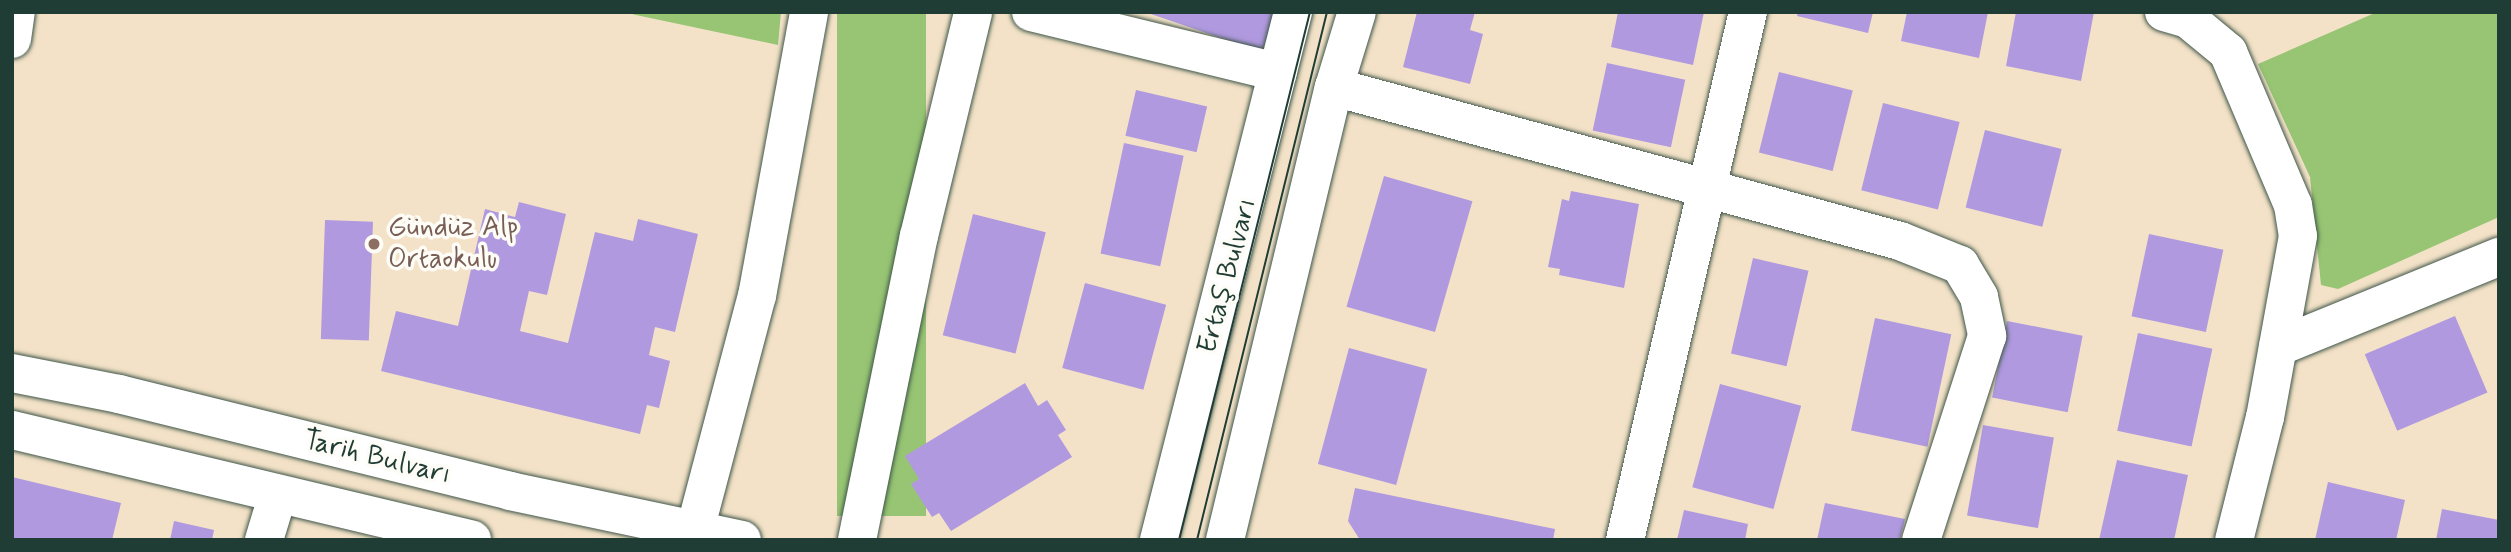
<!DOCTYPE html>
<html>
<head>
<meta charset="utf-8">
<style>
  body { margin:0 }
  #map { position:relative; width:2511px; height:552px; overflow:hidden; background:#f3e2c7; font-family:Mynerve,sans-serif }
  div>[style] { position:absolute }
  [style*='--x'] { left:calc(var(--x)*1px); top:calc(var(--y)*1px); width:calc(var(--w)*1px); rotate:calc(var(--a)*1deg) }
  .green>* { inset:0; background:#97c573; transform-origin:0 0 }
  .building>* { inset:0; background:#b099df; transform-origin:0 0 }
  .roads { filter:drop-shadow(0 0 2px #3f564a) drop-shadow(0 0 2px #3f564a) }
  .minor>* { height:38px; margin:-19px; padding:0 19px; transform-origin:19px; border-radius:19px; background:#fff }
  .major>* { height:38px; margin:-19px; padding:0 19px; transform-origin:19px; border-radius:19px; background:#fff }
  .tram>* { height:2px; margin:-1px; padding:0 1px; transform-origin:1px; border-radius:1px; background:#1f3d34 }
  .dots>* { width:19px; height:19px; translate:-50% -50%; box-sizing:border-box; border:4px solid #fdfcf7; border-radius:50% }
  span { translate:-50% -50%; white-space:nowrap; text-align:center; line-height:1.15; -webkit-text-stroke:7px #fdfcf7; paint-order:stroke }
  .education-label { font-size:28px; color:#785e54 }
  .left { translate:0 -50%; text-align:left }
  .street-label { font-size:28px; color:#1f3d34 }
  .frame { position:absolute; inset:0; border:14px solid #1f3d34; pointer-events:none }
</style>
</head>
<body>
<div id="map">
  <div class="green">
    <i style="clip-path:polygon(625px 12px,781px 12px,778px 45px,636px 15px)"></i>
    <i style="left:837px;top:12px;width:89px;height:504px"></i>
    <i style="clip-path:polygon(2377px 12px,2499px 12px,2499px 217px,2338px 289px,2321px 285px,2310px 177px,2258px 64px)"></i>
  </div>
  <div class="building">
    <i style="clip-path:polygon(1145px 12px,1275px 12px,1262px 52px)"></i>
    <i style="clip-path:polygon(1417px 12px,1475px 12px,1470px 30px,1483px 34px,1470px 84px,1403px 67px)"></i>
    <i style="clip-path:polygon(1618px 12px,1704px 12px,1693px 65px,1611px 47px)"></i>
    <i style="clip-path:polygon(1798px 12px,1873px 12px,1868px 33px,1797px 16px)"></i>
    <i style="clip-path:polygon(1907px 12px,1988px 12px,1979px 58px,1901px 41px)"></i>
    <i style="clip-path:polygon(2016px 12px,2094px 12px,2081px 81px,2006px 66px)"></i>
    <i style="left:1607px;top:63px;width:80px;height:69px;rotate:12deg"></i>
    <i style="left:1779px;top:72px;width:76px;height:83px;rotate:14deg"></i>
    <i style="left:1136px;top:90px;width:73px;height:47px;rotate:13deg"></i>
    <i style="left:1883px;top:103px;width:79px;height:90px;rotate:14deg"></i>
    <i style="left:1985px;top:130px;width:79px;height:80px;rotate:14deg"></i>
    <i style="left:1124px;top:143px;width:61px;height:113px;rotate:12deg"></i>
    <i style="left:1384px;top:176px;width:92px;height:136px;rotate:16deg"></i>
    <i style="clip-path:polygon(1571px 191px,1639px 204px,1624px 288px,1559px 275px,1560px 269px,1548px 267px,1562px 199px,1569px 201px)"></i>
    <i style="clip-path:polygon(519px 202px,566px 214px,547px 295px,529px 291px,520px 331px,568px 343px,595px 232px,633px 241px,638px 219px,698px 234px,675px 332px,655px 327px,649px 355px,670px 361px,659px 408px,647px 405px,640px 434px,381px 371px,396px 311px,458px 326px,485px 209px,515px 217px)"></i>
    <i style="left:973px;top:214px;width:75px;height:125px;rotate:14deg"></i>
    <i style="left:325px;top:220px;width:48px;height:119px;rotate:2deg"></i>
    <i style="left:2149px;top:234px;width:76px;height:84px;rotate:12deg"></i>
    <i style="left:1753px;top:258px;width:57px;height:98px;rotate:13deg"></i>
    <i style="left:1085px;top:283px;width:84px;height:88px;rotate:15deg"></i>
    <i style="left:2455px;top:316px;width:83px;height:98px;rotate:67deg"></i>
    <i style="left:1875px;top:318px;width:78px;height:115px;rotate:12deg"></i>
    <i style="left:2007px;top:321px;width:77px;height:78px;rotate:11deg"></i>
    <i style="left:2138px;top:333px;width:76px;height:100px;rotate:12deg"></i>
    <i style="left:1349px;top:348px;width:81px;height:120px;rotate:15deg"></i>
    <i style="clip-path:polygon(1025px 383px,1038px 406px,1047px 400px,1066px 430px,1058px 435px,1072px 457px,951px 531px,939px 513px,932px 517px,911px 484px,919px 479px,905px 456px)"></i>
    <i style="left:1720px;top:384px;width:84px;height:107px;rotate:15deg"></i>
    <i style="left:1983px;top:425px;width:72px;height:92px;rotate:10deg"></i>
    <i style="clip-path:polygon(2117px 460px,2188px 475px,2174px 540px,2099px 540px)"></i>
    <i style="clip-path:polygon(12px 477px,121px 503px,112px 540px,12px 540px)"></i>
    <i style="clip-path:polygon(2328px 482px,2405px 500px,2396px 540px,2315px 540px)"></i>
    <i style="clip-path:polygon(1355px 488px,1555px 529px,1553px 540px,1360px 540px,1348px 521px)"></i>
    <i style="clip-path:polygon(1825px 503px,1905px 519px,1900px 540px,1817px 540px)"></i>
    <i style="clip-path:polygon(2442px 509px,2499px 520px,2499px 540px,2436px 540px)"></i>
    <i style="clip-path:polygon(1684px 510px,1748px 524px,1745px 540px,1677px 540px)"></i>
    <i style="clip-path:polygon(174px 521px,214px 530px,212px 540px,170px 540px)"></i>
  </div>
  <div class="roads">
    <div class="minor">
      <i style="--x:1031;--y:12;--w:254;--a:13.7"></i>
      <i style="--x:2164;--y:12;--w:25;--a:16"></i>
      <i style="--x:2188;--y:19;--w:52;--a:39.5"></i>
      <i style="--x:2228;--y:52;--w:166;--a:67"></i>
      <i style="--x:2293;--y:205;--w:31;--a:81"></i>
      <i style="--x:2298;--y:236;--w:184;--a:100.3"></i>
      <i style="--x:2265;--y:417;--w:127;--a:104.1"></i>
      <i style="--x:12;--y:39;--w:27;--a:-82"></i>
      <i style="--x:1334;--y:87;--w:587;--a:15.22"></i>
      <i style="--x:1900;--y:241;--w:65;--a:21.8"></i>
      <i style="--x:1960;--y:265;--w:37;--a:59"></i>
      <i style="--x:1979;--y:297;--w:40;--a:78"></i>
      <i style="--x:1987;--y:336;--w:214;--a:107.9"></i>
      <i style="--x:2278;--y:347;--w:239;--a:-22.2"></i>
      <i style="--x:695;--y:530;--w:242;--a:-75.2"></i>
      <i style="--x:757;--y:296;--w:289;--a:-79.6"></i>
      <i style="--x:264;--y:540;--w:48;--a:-73.1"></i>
      <i style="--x:857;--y:540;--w:310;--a:-78.5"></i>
      <i style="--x:919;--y:236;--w:230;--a:-76.4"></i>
      <i style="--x:1625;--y:540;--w:542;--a:-76.89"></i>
    </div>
    <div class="major">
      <i style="--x:12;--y:373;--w:109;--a:11.1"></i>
      <i style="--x:119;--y:394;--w:403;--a:13.9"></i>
      <i style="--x:510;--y:491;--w:237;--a:11.9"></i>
      <i style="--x:12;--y:430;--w:473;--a:13.4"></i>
      <i style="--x:1159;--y:540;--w:545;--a:-75.76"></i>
      <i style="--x:1225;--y:540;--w:466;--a:-76.5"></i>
      <i style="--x:1334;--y:87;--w:78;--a:-73"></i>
    </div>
  </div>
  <div class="tram">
    <i style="--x:1179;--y:540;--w:544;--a:-76.07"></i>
    <i style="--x:1197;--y:540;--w:544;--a:-76.17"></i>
  </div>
  <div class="dots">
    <i style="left:374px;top:244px;background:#8d6e63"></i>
  </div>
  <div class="education-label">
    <span class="left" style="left:388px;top:244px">Gündüz Alp<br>Ortaokulu</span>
  </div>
  <div class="street-label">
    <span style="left:1228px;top:276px;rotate:-75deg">Ertaş Bulvarı</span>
    <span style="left:377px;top:458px;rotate:14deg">Tarih Bulvarı</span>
  </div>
  <div class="frame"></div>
</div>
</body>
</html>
